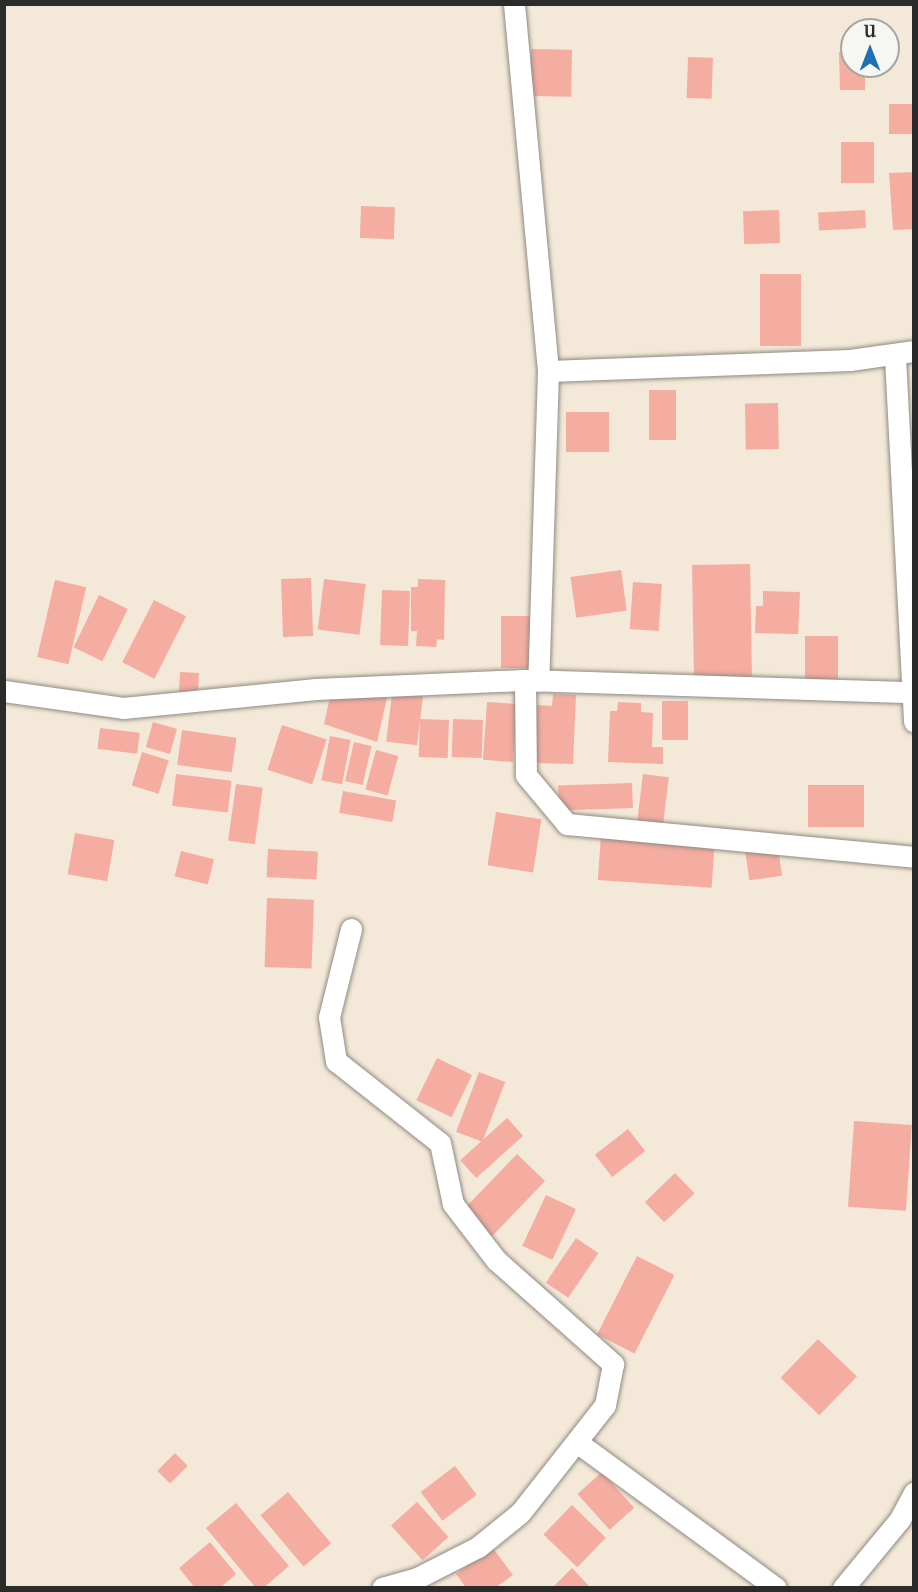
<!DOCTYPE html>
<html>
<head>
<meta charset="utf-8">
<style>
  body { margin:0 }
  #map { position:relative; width:918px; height:1592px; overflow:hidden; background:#f4e9d9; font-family:"IM FELL French Canon",serif }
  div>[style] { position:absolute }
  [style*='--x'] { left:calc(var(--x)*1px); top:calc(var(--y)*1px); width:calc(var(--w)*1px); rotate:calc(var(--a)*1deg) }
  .building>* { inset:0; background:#f5aca1; transform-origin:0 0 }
  .roads { filter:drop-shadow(0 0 2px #908a82) drop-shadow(0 0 2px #908a82) }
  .street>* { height:21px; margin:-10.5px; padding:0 10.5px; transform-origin:10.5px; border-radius:10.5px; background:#fff }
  span { translate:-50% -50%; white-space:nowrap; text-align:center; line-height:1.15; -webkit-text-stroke:6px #f6f6f2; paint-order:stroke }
  .frame { position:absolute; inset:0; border:6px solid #2b2b2b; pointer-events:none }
  .north { position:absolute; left:840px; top:18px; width:60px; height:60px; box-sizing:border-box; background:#f6f6f2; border:2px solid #a5a5a2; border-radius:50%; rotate:0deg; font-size:16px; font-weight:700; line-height:24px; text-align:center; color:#2b2b2b }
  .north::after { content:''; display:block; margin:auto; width:21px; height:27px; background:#1f6fb2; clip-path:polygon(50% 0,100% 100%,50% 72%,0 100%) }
</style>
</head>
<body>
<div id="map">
  <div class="building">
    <i style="left:531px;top:49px;width:41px;height:47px;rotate:1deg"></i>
    <i style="clip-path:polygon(852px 51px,852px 66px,865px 66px,865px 90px,840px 90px,839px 52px)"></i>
    <i style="left:688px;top:57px;width:25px;height:41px;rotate:2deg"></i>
    <i style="left:914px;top:104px;width:30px;height:25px;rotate:90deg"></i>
    <i style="left:841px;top:142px;width:33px;height:41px"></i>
    <i style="clip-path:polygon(914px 172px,914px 229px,893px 230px,889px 173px)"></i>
    <i style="left:361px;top:206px;width:34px;height:32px;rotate:2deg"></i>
    <i style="left:779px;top:210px;width:33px;height:36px;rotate:88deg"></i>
    <i style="left:865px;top:210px;width:18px;height:47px;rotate:87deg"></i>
    <i style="left:760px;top:274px;width:41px;height:72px"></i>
    <i style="left:649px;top:390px;width:27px;height:50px"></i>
    <i style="left:778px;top:403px;width:46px;height:33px;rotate:89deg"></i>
    <i style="left:566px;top:412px;width:43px;height:40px"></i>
    <i style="left:750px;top:564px;width:113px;height:58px;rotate:89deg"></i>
    <i style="left:621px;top:570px;width:41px;height:51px;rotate:82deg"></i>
    <i style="left:311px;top:578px;width:58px;height:30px;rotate:88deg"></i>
    <i style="left:324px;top:579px;width:42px;height:51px;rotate:7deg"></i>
    <i style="clip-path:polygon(418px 579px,445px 580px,444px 640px,437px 639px,436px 647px,416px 646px,417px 631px,411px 631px,411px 587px,418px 587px)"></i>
    <i style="left:55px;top:580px;width:32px;height:79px;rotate:13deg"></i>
    <i style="left:633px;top:582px;width:29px;height:47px;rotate:4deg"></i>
    <i style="left:382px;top:590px;width:28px;height:55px;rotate:2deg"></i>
    <i style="clip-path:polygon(763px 591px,800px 592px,798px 634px,755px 633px,756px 606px,763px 606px)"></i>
    <i style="left:99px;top:595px;width:32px;height:58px;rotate:26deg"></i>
    <i style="left:154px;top:600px;width:36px;height:70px;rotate:27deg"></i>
    <i style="left:501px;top:616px;width:33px;height:52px"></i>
    <i style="left:805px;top:636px;width:33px;height:43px"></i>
    <i style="left:180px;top:672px;width:19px;height:28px;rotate:3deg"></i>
    <i style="left:393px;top:686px;width:31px;height:56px;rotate:7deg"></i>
    <i style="clip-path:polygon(348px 689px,387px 698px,377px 742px,324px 724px,331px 692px)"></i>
    <i style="clip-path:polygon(553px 694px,576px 695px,573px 764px,535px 763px,537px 705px,552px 706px)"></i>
    <i style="left:662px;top:701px;width:26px;height:39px"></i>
    <i style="left:487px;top:702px;width:30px;height:58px;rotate:4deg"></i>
    <i style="clip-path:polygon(618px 702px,641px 703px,641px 712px,653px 713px,652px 747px,663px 747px,663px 764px,608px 762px,610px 711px,617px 711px)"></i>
    <i style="left:420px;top:719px;width:29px;height:38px;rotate:2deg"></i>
    <i style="left:453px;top:719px;width:30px;height:38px;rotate:2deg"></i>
    <i style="left:153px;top:722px;width:25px;height:26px;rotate:16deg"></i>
    <i style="left:282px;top:725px;width:47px;height:47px;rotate:18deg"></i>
    <i style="left:100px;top:728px;width:40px;height:21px;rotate:7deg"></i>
    <i style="left:182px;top:730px;width:55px;height:35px;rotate:8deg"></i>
    <i style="left:330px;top:736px;width:21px;height:45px;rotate:11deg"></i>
    <i style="left:354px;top:742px;width:18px;height:40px;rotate:13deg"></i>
    <i style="left:376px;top:750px;width:23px;height:41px;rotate:15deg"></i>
    <i style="left:142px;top:752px;width:28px;height:35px;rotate:17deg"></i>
    <i style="left:176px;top:774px;width:56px;height:32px;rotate:7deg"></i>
    <i style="left:643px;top:774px;width:26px;height:47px;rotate:7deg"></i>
    <i style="left:632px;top:783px;width:25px;height:74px;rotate:88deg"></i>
    <i style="left:236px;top:784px;width:27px;height:57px;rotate:8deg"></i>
    <i style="left:808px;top:785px;width:56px;height:42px"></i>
    <i style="left:343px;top:791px;width:54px;height:22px;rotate:10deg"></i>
    <i style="left:496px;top:812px;width:46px;height:54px;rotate:9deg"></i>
    <i style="left:75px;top:833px;width:40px;height:42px;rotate:10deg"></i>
    <i style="left:601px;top:835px;width:114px;height:45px;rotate:4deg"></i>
    <i style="left:778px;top:847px;width:29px;height:33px;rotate:82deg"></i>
    <i style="left:268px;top:849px;width:50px;height:28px;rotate:3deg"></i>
    <i style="left:181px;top:851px;width:34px;height:26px;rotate:14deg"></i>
    <i style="left:267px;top:898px;width:47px;height:69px;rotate:2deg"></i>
    <i style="left:437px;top:1058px;width:39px;height:47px;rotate:26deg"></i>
    <i style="left:479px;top:1072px;width:28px;height:64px;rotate:21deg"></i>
    <i style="left:507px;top:1118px;width:24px;height:63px;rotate:48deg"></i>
    <i style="left:854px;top:1121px;width:58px;height:86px;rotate:4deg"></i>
    <i style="left:628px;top:1129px;width:28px;height:42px;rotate:52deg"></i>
    <i style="left:517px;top:1154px;width:39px;height:77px;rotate:44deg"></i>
    <i style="left:675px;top:1173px;width:28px;height:42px;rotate:46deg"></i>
    <i style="left:546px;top:1195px;width:33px;height:56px;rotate:25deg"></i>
    <i style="left:576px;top:1238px;width:27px;height:54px;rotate:34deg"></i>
    <i style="left:637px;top:1256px;width:42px;height:88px;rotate:27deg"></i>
    <i style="left:818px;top:1339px;width:54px;height:54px;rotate:44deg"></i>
    <i style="left:175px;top:1453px;width:18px;height:25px;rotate:45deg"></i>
    <i style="left:455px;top:1466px;width:36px;height:43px;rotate:53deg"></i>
    <i style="left:602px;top:1472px;width:48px;height:33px;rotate:48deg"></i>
    <i style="left:288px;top:1492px;width:67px;height:36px;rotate:50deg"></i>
    <i style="left:417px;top:1502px;width:47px;height:35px;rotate:48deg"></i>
    <i style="clip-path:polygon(236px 1503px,289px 1566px,263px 1588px,256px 1588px,206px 1528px)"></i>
    <i style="left:572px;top:1505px;width:47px;height:41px;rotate:44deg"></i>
    <i style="clip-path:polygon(210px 1542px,236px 1574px,220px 1588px,195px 1588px,179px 1568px)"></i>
    <i style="clip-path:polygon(492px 1547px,513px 1575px,495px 1588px,466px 1588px,456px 1574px)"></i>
    <i style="clip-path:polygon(572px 1568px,591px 1588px,552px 1588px)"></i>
  </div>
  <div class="roads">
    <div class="street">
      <i style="--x:514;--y:4;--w:369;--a:84.7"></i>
      <i style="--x:548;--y:371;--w:310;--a:91.8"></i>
      <i style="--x:895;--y:357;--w:365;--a:87"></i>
      <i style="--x:548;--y:371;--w:302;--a:-2.1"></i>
      <i style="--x:850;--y:360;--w:65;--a:-8"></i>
      <i style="--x:525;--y:680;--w:95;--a:89.4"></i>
      <i style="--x:526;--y:775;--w:64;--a:50.1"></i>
      <i style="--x:567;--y:824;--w:349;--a:5.4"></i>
      <i style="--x:4;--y:691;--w:120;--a:8.1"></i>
      <i style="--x:123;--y:708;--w:194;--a:-5.6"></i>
      <i style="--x:316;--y:689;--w:209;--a:-2.5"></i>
      <i style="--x:525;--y:680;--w:387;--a:1.8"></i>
      <i style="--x:351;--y:929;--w:91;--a:104"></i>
      <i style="--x:329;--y:1017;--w:45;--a:81"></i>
      <i style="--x:336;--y:1061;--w:132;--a:38.3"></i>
      <i style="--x:440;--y:1143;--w:62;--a:78"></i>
      <i style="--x:453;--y:1204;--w:71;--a:52.5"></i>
      <i style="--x:496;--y:1260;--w:157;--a:41.6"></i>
      <i style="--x:613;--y:1364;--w:42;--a:101"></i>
      <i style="--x:605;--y:1405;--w:137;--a:128.2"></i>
      <i style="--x:520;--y:1513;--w:54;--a:141"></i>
      <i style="--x:478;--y:1547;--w:68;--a:153.1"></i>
      <i style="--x:417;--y:1578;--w:36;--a:164"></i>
      <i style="--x:578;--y:1443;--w:245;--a:36.2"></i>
      <i style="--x:843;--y:1588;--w:89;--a:-50.4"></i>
      <i style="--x:900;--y:1519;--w:30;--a:-62"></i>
    </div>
  </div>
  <div class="frame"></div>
  <div class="north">U</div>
</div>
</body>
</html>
